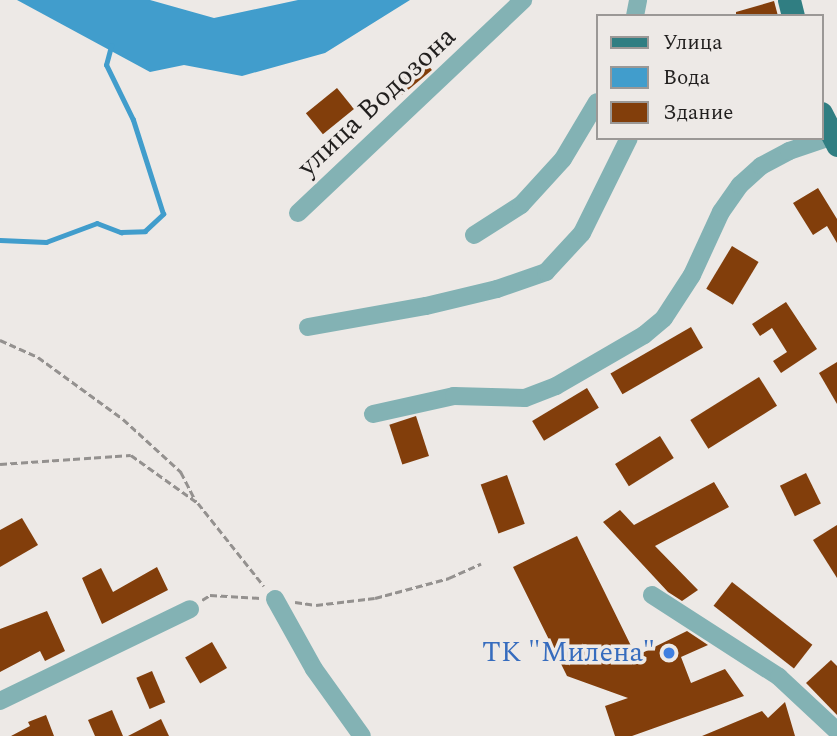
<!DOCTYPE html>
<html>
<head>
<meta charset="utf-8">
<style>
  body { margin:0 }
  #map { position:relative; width:837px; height:736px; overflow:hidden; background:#ede9e6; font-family:Spectral,serif }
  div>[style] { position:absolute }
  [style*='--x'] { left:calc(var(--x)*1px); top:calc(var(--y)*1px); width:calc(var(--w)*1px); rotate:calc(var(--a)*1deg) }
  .water>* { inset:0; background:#419dcc }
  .stream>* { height:4.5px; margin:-2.25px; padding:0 2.25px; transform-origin:2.25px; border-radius:2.25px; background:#419dcc }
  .building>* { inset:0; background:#823e0b; transform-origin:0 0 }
  .path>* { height:2.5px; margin-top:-1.25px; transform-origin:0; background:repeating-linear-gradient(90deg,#94918f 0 7px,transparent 0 10.5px) }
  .minor>* { height:18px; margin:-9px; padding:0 9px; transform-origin:9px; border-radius:9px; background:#83b2b4 }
  .major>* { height:23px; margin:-11.5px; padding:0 11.5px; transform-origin:11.5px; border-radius:11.5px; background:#307e82 }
  .dots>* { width:19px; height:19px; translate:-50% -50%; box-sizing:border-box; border:4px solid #ede9e6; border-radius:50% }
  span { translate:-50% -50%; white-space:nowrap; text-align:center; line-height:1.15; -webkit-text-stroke:7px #ede9e6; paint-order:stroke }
  .street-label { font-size:28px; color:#211f1e }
  .shop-label { font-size:28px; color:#366cbe }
  .right { translate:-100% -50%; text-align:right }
  .legend { position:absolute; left:596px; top:14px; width:228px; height:126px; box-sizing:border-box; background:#ede9e6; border:2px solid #9b9896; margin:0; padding:9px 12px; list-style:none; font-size:21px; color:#211f1e }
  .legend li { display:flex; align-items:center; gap:14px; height:35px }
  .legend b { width:35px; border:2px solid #9b9896 }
</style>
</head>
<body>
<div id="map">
  <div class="water">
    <i style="clip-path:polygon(17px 0,150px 0,214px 18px,298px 0,410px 0,325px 53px,242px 76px,184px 65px,150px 72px)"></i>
  </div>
  <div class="stream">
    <i style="--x:0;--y:240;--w:46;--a:2.5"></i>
    <i style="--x:46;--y:242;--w:54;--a:-20.4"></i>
    <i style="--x:97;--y:223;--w:26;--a:21"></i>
    <i style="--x:121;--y:232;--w:24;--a:-2"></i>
    <i style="--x:145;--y:231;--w:25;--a:-43"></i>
    <i style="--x:163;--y:214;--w:99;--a:-107.7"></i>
    <i style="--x:133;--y:120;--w:61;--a:-116.1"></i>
    <i style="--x:106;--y:65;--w:20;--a:-75"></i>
  </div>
  <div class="building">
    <i style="clip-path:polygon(774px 1px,778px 16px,736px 16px,736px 12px)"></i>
    <i style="left:421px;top:57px;width:17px;height:39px;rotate:50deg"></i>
    <i style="left:337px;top:88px;width:27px;height:40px;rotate:51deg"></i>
    <i style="clip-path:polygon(818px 188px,837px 219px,837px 243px,827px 226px,813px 235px,793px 203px)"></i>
    <i style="left:732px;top:246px;width:31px;height:50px;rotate:31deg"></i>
    <i style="clip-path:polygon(786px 302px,817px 349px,781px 373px,773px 361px,787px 352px,772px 328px,760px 336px,752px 324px)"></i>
    <i style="left:691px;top:327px;width:24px;height:93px;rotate:60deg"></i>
    <i style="clip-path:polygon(837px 362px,837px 404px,819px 373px)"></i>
    <i style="left:759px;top:377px;width:34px;height:81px;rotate:58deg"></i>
    <i style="left:587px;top:388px;width:23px;height:64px;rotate:59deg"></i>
    <i style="left:416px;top:416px;width:42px;height:28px;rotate:72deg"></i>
    <i style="left:660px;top:436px;width:26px;height:53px;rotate:58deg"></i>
    <i style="left:806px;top:473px;width:34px;height:29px;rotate:64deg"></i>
    <i style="left:507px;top:475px;width:52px;height:28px;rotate:70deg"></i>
    <i style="clip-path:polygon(714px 482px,729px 507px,655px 546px,698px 590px,682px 601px,668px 592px,603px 522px,620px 510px,634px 525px)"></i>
    <i style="clip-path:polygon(22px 518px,38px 545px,0 567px,0 530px)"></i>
    <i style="clip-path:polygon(837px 525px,837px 578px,813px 540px)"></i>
    <i style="clip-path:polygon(577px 536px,636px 656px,687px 631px,708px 645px,681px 657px,691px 683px,725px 669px,744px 696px,632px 736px,615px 736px,605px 706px,628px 698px,567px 676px,513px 567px)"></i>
    <i style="clip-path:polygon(157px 567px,168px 590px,102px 624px,82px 578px,101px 568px,113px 592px)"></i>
    <i style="left:732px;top:582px;width:102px;height:30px;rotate:38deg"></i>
    <i style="clip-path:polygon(47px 611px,65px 651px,45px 661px,40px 651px,0 672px,0 629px)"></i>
    <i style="left:212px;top:642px;width:30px;height:31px;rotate:60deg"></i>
    <i style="clip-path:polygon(831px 660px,837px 666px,837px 715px,806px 683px)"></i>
    <i style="left:152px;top:671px;width:34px;height:17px;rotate:67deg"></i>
    <i style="clip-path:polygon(785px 702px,795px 736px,702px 736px,762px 711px,768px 718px)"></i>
    <i style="clip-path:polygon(112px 710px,123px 736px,95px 736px,88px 720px)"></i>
    <i style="clip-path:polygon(46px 715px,54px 736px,11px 736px,30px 726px,28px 722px)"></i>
    <i style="clip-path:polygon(161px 719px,169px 736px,128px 736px)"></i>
  </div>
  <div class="path">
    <i style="--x:0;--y:340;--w:42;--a:24.1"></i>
    <i style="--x:38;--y:357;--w:105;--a:36.1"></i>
    <i style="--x:123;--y:419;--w:79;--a:42.4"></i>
    <i style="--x:181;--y:472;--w:33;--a:63"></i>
    <i style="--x:0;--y:464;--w:131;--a:-3.9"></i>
    <i style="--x:131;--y:455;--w:82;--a:35.6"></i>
    <i style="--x:198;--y:503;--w:106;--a:51.5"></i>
    <i style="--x:202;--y:600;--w:9;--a:-32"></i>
    <i style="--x:210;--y:595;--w:50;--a:3.4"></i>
    <i style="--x:295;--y:602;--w:21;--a:8"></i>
    <i style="--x:316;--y:605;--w:59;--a:-6.8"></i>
    <i style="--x:375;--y:598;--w:77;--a:-15.1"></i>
    <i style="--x:449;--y:578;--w:35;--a:-24"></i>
  </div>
  <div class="minor">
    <i style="--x:635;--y:16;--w:16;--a:-79"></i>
    <i style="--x:298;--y:213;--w:310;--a:-43.4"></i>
    <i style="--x:474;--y:235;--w:56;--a:-32.6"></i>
    <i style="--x:521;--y:205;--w:62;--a:-47.6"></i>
    <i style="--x:563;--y:159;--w:66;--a:-59.2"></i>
    <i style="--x:308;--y:327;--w:120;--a:-10.1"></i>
    <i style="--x:426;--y:306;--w:73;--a:-13.5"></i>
    <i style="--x:497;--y:289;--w:52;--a:-19.1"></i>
    <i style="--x:546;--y:272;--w:53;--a:-47.3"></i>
    <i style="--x:582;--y:233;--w:106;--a:-63.7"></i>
    <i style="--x:373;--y:414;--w:83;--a:-12.5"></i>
    <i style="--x:454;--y:396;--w:71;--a:1.6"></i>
    <i style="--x:525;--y:398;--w:33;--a:-21"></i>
    <i style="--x:556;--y:386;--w:102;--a:-30.1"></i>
    <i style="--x:644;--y:335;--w:26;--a:-40"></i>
    <i style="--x:664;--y:318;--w:51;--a:-56.9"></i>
    <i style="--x:692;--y:275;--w:69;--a:-65.3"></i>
    <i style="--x:721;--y:212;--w:33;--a:-55"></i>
    <i style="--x:740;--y:185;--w:28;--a:-42"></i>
    <i style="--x:761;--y:166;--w:32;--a:-28"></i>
    <i style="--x:789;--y:151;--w:46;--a:-18.8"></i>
    <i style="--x:652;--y:595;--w:151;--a:32.8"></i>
    <i style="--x:779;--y:677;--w:79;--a:43"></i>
    <i style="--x:275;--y:599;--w:80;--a:60.9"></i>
    <i style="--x:314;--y:669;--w:82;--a:54.4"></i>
    <i style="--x:0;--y:701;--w:211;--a:-25.8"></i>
  </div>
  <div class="major">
    <i style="--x:789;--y:0;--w:16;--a:76"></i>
    <i style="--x:821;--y:113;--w:36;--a:63"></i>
  </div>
  <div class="dots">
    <i style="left:669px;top:653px;background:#3f7fe0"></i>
  </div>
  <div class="street-label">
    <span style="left:377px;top:102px;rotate:-43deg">улица Водозона</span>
  </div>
  <div class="shop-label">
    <span class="right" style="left:655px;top:653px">ТК "Милена"</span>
  </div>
  <ul class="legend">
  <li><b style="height:9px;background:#307e82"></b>Улица</li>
  <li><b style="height:19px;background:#419dcc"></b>Вода</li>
  <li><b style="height:19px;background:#823e0b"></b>Здание</li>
  </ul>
</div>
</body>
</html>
